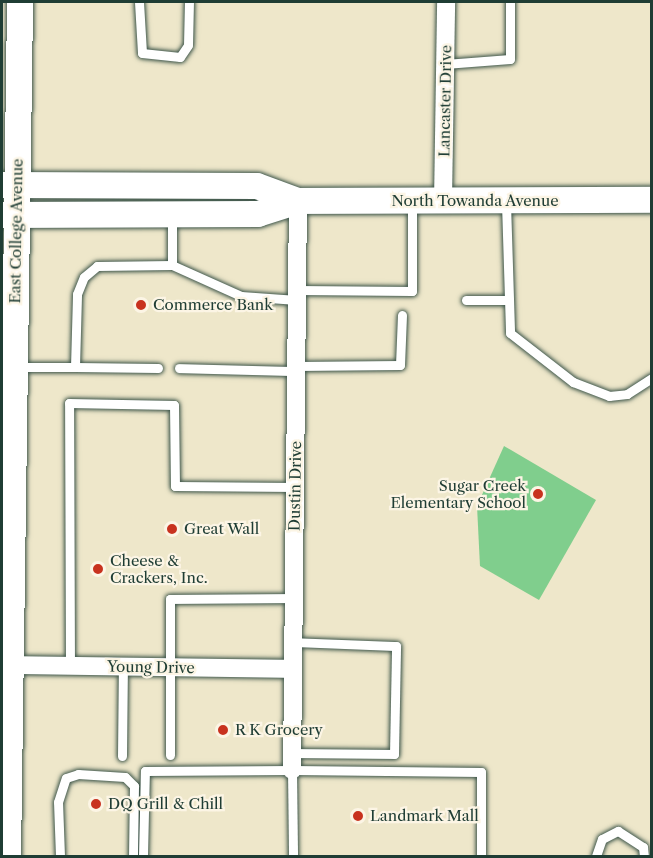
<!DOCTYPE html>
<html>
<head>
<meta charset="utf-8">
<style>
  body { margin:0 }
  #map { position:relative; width:653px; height:858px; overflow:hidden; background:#eee7ca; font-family:"Libre Caslon Text",serif }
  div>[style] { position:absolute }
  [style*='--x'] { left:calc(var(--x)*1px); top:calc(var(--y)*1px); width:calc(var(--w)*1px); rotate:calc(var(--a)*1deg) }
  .green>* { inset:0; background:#80ce8d }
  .roads { filter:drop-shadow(0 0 2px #3e564a) drop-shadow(0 0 2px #3e564a) }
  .service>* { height:9px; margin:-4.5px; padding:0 4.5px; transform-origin:4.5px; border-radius:4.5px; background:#fff }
  .minor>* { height:18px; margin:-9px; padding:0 9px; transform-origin:9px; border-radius:9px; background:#fff }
  .secondary>* { height:26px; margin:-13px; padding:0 13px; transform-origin:13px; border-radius:13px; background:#fff }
  .dots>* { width:16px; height:16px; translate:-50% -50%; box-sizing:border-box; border:3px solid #fcf5e5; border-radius:50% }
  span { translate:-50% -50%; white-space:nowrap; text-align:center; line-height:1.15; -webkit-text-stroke:4.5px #fcf5e5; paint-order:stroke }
  .street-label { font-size:15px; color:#1f3d34 }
  .poi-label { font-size:15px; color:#1f3d34 }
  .left { translate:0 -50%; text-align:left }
  .right { translate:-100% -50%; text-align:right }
  .frame { position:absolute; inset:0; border:3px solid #1f3d34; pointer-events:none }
</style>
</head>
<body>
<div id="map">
  <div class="green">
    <i style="clip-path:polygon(504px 446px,596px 500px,539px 600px,480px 566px,477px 506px)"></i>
  </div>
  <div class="roads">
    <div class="service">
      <i style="--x:139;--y:2;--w:51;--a:86.6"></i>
      <i style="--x:142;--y:53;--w:38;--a:6"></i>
      <i style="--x:180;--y:57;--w:14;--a:-56"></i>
      <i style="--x:188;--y:45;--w:43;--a:-88.7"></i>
      <i style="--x:445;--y:64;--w:65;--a:-4.4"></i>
      <i style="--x:510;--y:59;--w:57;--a:-90"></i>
      <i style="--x:506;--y:203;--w:130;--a:88.2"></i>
      <i style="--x:510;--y:333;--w:80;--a:37.9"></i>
      <i style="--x:573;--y:382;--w:39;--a:21"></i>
      <i style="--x:609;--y:396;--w:18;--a:-6"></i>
      <i style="--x:627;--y:394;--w:30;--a:-33"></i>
      <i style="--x:172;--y:265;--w:76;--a:24.2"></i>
      <i style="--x:241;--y:296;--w:56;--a:4.1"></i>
      <i style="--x:297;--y:290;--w:115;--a:0.5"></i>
      <i style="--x:412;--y:291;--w:87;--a:-90"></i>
      <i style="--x:466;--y:300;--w:43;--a:0"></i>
      <i style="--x:296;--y:366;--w:104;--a:-0.6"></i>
      <i style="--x:400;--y:365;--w:50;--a:-87.7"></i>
      <i style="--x:15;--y:367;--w:60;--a:0"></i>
      <i style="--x:75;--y:367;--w:73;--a:-88.4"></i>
      <i style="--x:77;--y:294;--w:18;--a:-68"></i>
      <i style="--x:84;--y:277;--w:17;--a:-40"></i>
      <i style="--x:97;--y:266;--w:75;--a:-0.8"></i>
      <i style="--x:172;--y:265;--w:49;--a:-90"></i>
      <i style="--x:75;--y:367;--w:83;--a:0.7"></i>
      <i style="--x:179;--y:368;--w:117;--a:1.5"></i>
      <i style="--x:70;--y:666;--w:263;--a:-90.2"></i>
      <i style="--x:69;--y:403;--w:105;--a:1.1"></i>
      <i style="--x:174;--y:405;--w:81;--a:89.3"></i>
      <i style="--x:175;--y:486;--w:120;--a:0.5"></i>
      <i style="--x:292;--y:753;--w:102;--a:0.6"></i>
      <i style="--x:394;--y:754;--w:108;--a:-88.9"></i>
      <i style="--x:396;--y:646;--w:103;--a:-177.8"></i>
      <i style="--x:170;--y:755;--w:156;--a:-90"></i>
      <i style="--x:170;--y:599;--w:123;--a:-0.5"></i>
      <i style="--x:122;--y:756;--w:90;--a:-89.4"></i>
      <i style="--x:292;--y:770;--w:86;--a:89.3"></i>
      <i style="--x:60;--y:856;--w:54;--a:-92.1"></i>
      <i style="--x:58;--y:802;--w:25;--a:-72"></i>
      <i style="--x:66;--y:778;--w:13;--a:-18"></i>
      <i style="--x:78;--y:774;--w:47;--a:3.7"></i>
      <i style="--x:125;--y:777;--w:13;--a:45"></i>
      <i style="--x:134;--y:786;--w:70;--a:90.8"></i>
      <i style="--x:143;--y:856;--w:85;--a:-88.7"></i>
      <i style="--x:145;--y:771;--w:147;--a:-0.4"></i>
      <i style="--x:292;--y:770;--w:189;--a:0.6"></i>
      <i style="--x:481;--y:772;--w:84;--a:90"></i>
      <i style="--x:596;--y:856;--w:18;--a:-71"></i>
      <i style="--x:602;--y:839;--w:18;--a:-27"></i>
      <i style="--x:618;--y:831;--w:30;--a:33"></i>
      <i style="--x:643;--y:847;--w:9;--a:84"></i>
    </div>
    <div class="minor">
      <i style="--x:443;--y:201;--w:199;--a:-89.1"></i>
      <i style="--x:10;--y:665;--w:282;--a:0.8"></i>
      <i style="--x:292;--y:770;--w:569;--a:-89.4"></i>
    </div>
    <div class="secondary">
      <i style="--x:2;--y:185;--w:255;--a:0.2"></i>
      <i style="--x:257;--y:186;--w:44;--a:20.1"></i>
      <i style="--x:2;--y:215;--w:256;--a:-0.2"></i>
      <i style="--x:258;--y:214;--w:42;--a:-18"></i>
      <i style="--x:298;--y:201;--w:354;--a:-0.2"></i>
      <i style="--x:8;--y:856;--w:854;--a:-89.19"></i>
    </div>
  </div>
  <div class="dots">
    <i style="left:141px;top:305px;background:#c8321e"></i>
    <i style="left:538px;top:494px;background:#c8321e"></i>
    <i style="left:172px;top:529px;background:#c8321e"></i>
    <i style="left:98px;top:569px;background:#c8321e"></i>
    <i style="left:223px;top:730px;background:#c8321e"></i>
    <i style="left:96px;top:804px;background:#c8321e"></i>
    <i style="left:358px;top:816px;background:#c8321e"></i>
  </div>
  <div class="street-label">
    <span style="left:445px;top:101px;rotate:-89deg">Lancaster Drive</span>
    <span style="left:475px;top:201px">North Towanda Avenue</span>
    <span style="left:16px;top:231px;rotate:-89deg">East College Avenue</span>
    <span style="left:295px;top:486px;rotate:-89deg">Dustin Drive</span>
    <span style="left:151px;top:667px;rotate:1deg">Young Drive</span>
  </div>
  <div class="poi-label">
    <span class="left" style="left:153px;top:305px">Commerce Bank</span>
    <span class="right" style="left:526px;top:494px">Sugar Creek<br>Elementary School</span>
    <span class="left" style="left:184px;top:529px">Great Wall</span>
    <span class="left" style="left:110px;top:569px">Cheese &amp;<br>Crackers, Inc.</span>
    <span class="left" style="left:235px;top:730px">R K Grocery</span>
    <span class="left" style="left:108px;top:804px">DQ Grill &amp; Chill</span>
    <span class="left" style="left:370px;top:816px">Landmark Mall</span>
  </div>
  <div class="frame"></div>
</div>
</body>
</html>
